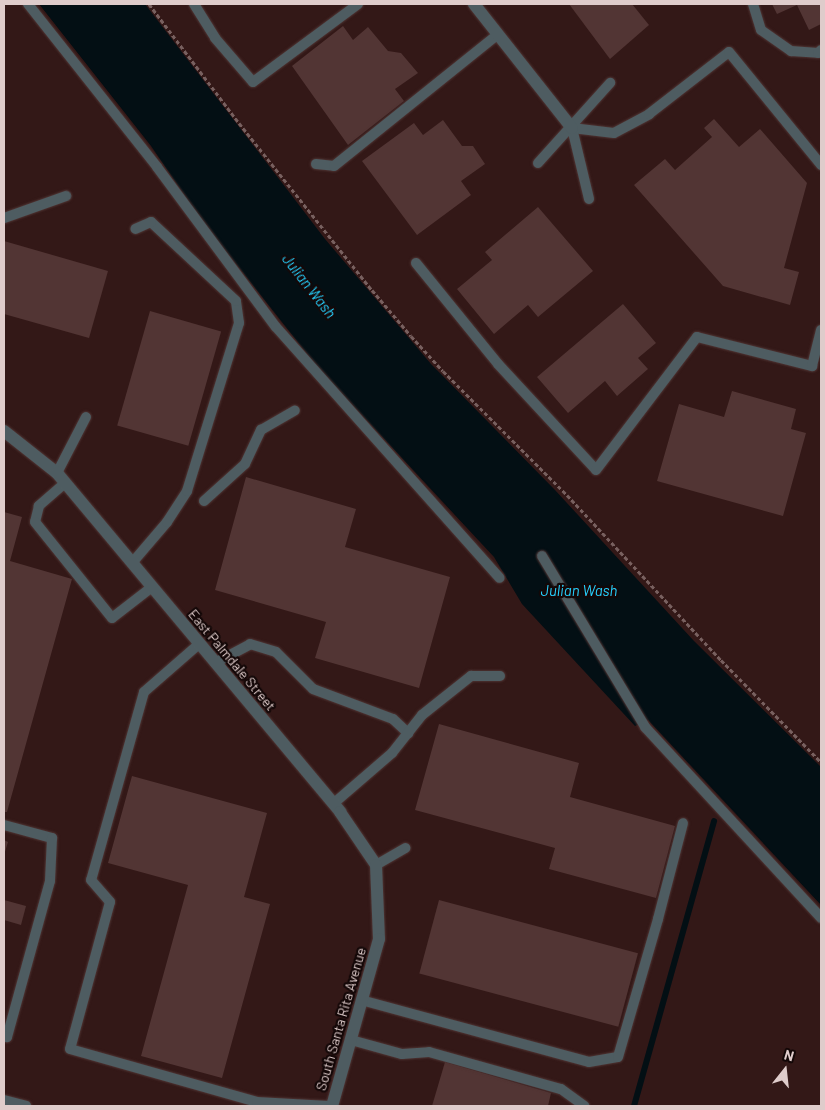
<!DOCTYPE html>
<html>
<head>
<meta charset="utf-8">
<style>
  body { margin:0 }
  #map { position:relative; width:825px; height:1110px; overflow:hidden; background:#331817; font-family:Barlow,sans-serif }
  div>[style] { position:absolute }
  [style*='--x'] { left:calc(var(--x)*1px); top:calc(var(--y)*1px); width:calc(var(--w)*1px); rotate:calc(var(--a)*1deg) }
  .water>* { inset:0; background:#030f14 }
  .stream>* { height:6px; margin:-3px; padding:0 3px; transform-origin:3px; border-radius:3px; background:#030f14 }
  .building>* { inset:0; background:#523534; transform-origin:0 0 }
  .path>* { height:3px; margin-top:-1.5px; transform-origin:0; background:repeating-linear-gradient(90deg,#78605f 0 4px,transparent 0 6.5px) }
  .roads { filter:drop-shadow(0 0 1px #4f3534) drop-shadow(0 0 1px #4f3534) }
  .lane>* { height:10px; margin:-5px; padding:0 5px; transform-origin:5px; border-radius:5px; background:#4e5c61 }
  .street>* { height:12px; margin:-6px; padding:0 6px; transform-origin:6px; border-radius:6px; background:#4e5c61 }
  span { translate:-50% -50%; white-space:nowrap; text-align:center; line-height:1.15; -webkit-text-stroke:4.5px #130707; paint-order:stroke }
  .street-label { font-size:14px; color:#dfcccb }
  .water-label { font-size:15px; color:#26d1fe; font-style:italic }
  .frame { position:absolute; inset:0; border:5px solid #dfcccb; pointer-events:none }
  .north { position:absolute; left:760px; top:1045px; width:50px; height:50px; -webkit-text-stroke:4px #130707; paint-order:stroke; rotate:16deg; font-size:14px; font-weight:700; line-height:20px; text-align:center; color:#dfcccb }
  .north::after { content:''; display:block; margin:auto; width:18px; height:22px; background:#dfcccb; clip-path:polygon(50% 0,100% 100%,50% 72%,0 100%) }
</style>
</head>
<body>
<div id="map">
  <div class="water">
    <i style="clip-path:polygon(39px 4px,145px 4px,325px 239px,431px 364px,555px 490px,694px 641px,821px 767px,821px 905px,648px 720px,635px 726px,522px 604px,494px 557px,319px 369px,202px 221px,151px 146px)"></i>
  </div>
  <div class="stream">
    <i style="--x:634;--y:1106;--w:296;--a:-74.3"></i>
  </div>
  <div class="building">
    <i style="clip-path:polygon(569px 4px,632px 4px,649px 25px,610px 59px)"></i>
    <i style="clip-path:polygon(772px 4px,821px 4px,821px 24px,809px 30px,797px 5px,777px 14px)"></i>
    <i style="clip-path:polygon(343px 26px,353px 40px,368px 27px,388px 51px,401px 53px,418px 73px,395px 89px,404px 101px,348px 145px,292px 66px)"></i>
    <i style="clip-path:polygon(714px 119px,739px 147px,760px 129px,807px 183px,784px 268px,799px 272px,790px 305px,723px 286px,634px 185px,665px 159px,675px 170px,712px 137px,704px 128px)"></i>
    <i style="clip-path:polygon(443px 120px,462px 146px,473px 146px,485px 164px,461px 181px,471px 195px,417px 235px,362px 161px,414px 123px,423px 135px)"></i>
    <i style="clip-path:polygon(538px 207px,593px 271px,538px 317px,528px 305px,494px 334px,457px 289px,492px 260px,485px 252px)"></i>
    <i style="clip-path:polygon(4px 241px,108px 271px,89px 338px,4px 314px)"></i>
    <i style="clip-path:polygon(623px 304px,656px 343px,638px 358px,648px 369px,617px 396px,605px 381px,568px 413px,537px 377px)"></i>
    <i style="left:150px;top:311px;width:74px;height:119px;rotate:16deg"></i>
    <i style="clip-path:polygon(732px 391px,796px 409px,791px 429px,806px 433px,783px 516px,657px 481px,679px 404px,724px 417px)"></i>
    <i style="clip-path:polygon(246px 477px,356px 509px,345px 547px,450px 577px,419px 688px,315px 658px,326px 622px,215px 590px)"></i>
    <i style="clip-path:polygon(4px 512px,22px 517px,10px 561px,72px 579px,7px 812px,4px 812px)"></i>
    <i style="clip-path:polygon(439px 724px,579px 763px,570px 797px,675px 826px,656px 898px,549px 869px,555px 848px,415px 810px)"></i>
    <i style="clip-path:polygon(132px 776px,267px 813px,244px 897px,270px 904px,222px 1078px,141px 1056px,188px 885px,108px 863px)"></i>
    <i style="clip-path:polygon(4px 840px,8px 842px,4px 855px)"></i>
    <i style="clip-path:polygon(4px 900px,26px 906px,21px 925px,4px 920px)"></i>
    <i style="left:439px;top:900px;width:206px;height:76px;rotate:15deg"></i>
    <i style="clip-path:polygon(445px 1062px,551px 1093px,548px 1106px,432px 1106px)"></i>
  </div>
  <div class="path">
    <i style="--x:149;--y:4;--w:149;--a:52.9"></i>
    <i style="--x:239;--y:123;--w:213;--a:51.5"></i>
    <i style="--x:372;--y:290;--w:60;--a:49.7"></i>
    <i style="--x:411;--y:336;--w:47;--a:47.6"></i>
    <i style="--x:443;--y:371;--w:175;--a:45"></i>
    <i style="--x:567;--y:495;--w:226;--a:47"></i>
    <i style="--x:721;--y:660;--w:143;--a:45.6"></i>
  </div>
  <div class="roads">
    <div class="lane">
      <i style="--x:28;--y:4;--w:208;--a:51.6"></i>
      <i style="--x:157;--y:167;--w:199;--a:53.4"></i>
      <i style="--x:276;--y:327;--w:336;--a:48.3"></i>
      <i style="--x:194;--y:4;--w:40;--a:58"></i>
      <i style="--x:215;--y:38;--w:58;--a:49.2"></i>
      <i style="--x:253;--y:82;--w:131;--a:-36.6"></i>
      <i style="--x:753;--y:4;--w:27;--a:73"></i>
      <i style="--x:761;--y:30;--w:37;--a:35"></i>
      <i style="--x:791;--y:51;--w:27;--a:4"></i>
      <i style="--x:818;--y:53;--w:4;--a:-45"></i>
      <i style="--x:572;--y:128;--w:42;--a:6.8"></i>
      <i style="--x:614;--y:133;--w:40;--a:-28"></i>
      <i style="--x:649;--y:114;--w:101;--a:-37.8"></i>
      <i style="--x:729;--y:52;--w:146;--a:50.8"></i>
      <i style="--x:572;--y:128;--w:73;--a:76.5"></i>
      <i style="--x:538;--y:163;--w:108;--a:-48"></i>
      <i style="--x:316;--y:164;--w:18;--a:6"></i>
      <i style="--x:334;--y:166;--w:211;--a:-38.8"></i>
      <i style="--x:4;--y:218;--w:66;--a:-19.5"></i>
      <i style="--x:416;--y:263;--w:130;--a:50.9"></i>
      <i style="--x:498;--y:364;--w:144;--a:47.2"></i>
      <i style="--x:596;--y:470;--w:167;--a:-52.8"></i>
      <i style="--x:697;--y:337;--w:119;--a:14.2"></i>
      <i style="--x:812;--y:366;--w:37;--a:-76"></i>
      <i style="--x:57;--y:473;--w:63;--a:-62.6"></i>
      <i style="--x:65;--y:483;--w:35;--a:139"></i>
      <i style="--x:39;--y:506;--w:16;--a:104"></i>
      <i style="--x:35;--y:522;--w:123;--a:51.3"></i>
      <i style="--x:112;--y:618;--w:51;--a:-37.8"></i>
      <i style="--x:204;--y:501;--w:55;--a:-42.1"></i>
      <i style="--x:245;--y:464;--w:38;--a:-65"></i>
      <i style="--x:261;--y:430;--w:39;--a:-30"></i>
      <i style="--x:542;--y:556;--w:200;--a:58.9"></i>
      <i style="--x:645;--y:727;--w:260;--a:47.3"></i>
      <i style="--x:132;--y:563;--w:54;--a:-49.5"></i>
      <i style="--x:167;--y:522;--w:37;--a:-57"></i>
      <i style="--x:187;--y:491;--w:176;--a:-72.8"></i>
      <i style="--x:239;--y:323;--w:22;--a:-98"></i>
      <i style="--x:236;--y:301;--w:116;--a:-137.1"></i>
      <i style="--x:151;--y:222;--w:17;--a:156"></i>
      <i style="--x:199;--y:644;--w:73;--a:138.9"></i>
      <i style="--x:144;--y:692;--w:195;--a:105.7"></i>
      <i style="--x:91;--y:880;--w:29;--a:49"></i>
      <i style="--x:110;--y:902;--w:152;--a:105.2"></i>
      <i style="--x:70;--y:1049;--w:194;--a:15.8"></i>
      <i style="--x:257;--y:1102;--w:72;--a:3.2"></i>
      <i style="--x:215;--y:663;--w:40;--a:-28"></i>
      <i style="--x:250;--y:644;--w:27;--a:17"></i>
      <i style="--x:276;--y:652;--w:52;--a:45"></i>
      <i style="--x:313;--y:689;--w:85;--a:20.6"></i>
      <i style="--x:393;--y:719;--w:21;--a:43"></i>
      <i style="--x:333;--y:804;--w:78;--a:-40.8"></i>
      <i style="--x:392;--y:753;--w:48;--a:-51.7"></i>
      <i style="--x:422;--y:715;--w:63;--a:-38.5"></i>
      <i style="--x:471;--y:676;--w:29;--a:0"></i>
      <i style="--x:4;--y:825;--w:50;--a:15.2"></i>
      <i style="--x:52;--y:838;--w:43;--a:92.7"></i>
      <i style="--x:50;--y:881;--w:162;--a:105.4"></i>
      <i style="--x:7;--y:1037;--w:3;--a:-162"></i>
      <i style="--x:376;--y:865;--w:34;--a:-30"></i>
      <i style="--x:361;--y:1000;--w:236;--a:15.2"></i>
      <i style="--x:589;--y:1062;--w:29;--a:-10"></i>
      <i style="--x:618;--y:1057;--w:144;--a:-73.8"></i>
      <i style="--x:658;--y:919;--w:99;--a:-75.4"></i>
      <i style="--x:351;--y:1040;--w:53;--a:15.4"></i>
      <i style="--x:402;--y:1054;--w:27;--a:-4"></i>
      <i style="--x:429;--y:1052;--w:137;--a:15.7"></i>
      <i style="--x:561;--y:1089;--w:29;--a:36"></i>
      <i style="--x:4;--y:1100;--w:23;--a:15"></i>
    </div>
    <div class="street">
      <i style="--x:474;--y:4;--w:158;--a:51.7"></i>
      <i style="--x:4;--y:431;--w:68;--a:38.4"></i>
      <i style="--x:57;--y:473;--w:442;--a:50.1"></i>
      <i style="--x:340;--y:812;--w:64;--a:55.8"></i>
      <i style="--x:376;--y:865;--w:74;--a:87.7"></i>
      <i style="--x:379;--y:939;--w:173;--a:105.7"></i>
    </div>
  </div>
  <div class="street-label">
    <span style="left:232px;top:660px;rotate:50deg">East Palmdale Street</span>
    <span style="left:341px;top:1019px;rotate:-74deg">South Santa Rita Avenue</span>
  </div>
  <div class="water-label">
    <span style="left:309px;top:286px;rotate:52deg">Julian Wash</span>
    <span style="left:579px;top:591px">Julian Wash</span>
  </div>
  <div class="frame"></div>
  <div class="north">N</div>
</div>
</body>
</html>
